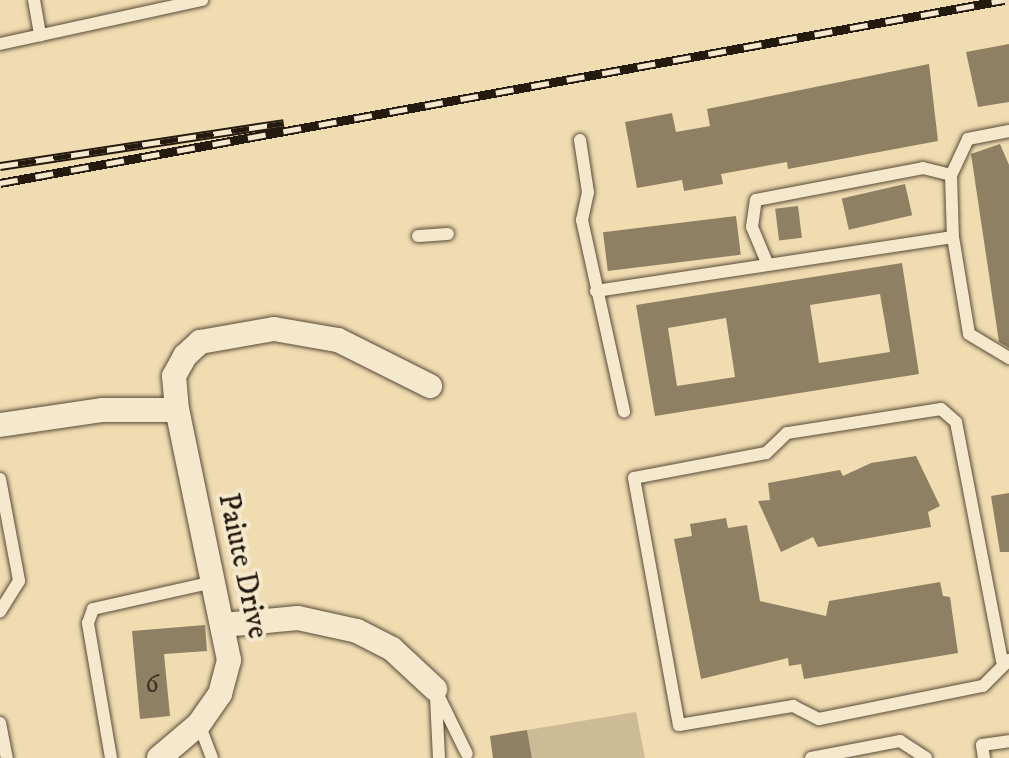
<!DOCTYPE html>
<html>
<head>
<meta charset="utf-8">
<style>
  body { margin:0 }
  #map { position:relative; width:1009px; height:758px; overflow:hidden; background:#f0dcb1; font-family:"IM FELL DW Pica",serif }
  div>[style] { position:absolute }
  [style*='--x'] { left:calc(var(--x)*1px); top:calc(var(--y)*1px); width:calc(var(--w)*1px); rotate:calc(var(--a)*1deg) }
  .green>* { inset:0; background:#cdbb95 }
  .building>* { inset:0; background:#8f7f63; transform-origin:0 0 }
  .roads { filter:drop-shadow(0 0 2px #584a37) drop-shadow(0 0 2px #584a37) }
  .service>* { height:12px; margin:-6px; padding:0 6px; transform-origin:6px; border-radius:6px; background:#f5e8cc }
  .minor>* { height:24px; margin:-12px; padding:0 12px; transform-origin:12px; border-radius:12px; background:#f5e8cc }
  .rail>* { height:9px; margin-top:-4.5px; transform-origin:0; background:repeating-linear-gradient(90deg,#f5e8cc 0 18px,#251a0e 0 36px); box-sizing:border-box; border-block:2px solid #251a0e }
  span { translate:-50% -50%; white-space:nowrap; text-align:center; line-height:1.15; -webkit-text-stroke:8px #f5e8cc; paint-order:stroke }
  .number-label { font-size:26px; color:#403323 }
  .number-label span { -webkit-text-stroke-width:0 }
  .street-label { font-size:30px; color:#251a0e }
</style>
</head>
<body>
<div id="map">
  <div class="green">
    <i style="clip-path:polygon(636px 712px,645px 758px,532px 758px,527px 730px)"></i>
  </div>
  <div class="building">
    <i style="clip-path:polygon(1009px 44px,1009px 102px,978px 107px,966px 52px)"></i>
    <i style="clip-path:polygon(929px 64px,938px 141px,788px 169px,787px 162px,721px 174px,723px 184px,684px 191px,682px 180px,637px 188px,625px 122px,672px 113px,676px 132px,710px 126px,707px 109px)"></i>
    <i style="clip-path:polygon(1000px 144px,1009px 165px,1009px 348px,999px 342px,971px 154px)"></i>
    <i style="left:905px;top:184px;width:32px;height:65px;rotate:77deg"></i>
    <i style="left:798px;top:206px;width:32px;height:23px;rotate:83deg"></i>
    <i style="left:736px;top:216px;width:39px;height:134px;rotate:83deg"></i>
    <i style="clip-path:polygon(evenodd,902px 263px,919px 374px,655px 416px,636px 305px,902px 263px,880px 294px,890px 352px,819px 363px,810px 305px,880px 294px,902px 263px,726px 318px,735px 377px,677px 386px,668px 328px,726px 318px)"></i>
    <i style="clip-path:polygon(916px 456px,940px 506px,928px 512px,931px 527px,818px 547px,813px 537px,781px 552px,758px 501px,770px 500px,768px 483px,840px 470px,843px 476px,871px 463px)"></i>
    <i style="clip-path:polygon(1009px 493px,1009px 552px,1000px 552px,991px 496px)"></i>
    <i style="clip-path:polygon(726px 518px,728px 528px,747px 525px,760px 601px,826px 616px,829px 601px,940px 582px,943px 596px,950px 597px,958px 653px,804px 679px,801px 664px,789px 666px,788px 658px,701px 679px,674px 539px,692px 536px,690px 524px)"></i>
    <i style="clip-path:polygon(205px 625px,207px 651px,164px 654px,170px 716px,140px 719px,132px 631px)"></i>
    <i style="clip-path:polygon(527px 730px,532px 758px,493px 758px,490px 736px)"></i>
  </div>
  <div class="roads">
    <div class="service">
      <i style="--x:34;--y:0;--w:36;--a:80"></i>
      <i style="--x:0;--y:44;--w:207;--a:-12.3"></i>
      <i style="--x:1009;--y:131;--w:42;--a:169"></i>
      <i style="--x:968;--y:139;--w:40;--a:115"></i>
      <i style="--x:951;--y:175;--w:62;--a:88.2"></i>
      <i style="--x:953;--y:237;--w:98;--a:80.6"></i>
      <i style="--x:969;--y:334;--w:47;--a:31"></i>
      <i style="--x:580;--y:140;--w:53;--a:81.3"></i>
      <i style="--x:588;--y:192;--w:29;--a:102"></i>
      <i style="--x:582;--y:220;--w:196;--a:77.6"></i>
      <i style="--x:418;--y:236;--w:30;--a:-4"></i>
      <i style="--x:768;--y:265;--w:41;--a:-112.8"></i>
      <i style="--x:752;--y:227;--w:27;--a:-82"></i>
      <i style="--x:756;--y:200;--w:170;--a:-10.8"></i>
      <i style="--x:923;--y:168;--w:29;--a:14"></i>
      <i style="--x:596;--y:291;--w:361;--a:-8.6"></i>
      <i style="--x:0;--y:479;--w:104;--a:79.4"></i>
      <i style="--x:19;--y:581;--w:36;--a:122"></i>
      <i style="--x:1002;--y:661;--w:243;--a:-100.9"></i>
      <i style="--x:956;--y:422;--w:20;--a:-139"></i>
      <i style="--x:941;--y:409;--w:156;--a:171.1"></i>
      <i style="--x:787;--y:433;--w:29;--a:136"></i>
      <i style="--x:766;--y:453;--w:134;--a:169.3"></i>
      <i style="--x:634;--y:478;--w:251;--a:79.7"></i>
      <i style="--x:679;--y:725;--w:116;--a:-9.5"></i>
      <i style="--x:793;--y:706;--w:29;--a:27"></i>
      <i style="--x:819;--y:719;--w:167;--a:-11.4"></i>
      <i style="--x:983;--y:686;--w:37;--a:-45"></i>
      <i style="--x:435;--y:689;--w:72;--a:63.8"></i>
      <i style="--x:436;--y:697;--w:61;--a:87.2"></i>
      <i style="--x:0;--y:723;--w:36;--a:79"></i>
      <i style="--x:199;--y:724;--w:36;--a:69"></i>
      <i style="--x:111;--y:758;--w:137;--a:-99.7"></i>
      <i style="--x:88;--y:623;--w:15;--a:-70"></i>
      <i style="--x:93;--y:609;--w:124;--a:-12.6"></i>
      <i style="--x:811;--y:758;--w:91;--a:-10.8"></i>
      <i style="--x:900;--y:741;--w:31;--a:33"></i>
      <i style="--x:984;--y:758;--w:13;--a:-99"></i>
      <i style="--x:982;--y:745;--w:27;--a:-8"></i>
    </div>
    <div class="minor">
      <i style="--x:0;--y:425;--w:104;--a:-8.3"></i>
      <i style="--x:103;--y:410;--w:74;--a:0"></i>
      <i style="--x:223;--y:625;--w:75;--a:-5.3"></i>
      <i style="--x:298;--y:618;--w:60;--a:12.4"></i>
      <i style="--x:357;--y:631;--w:39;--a:27"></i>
      <i style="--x:392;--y:649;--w:59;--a:42.9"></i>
      <i style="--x:159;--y:758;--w:52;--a:-40.4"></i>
      <i style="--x:199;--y:724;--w:37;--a:-55"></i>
      <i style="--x:220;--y:694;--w:35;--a:-75"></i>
      <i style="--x:229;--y:660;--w:255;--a:-101.7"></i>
      <i style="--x:177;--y:410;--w:34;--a:-95"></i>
      <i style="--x:174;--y:376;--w:23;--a:-61"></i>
      <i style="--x:185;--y:356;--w:21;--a:-43"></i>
      <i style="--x:200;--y:342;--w:75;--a:-10"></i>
      <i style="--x:274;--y:329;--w:65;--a:9.8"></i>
      <i style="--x:338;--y:340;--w:103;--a:26.6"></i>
    </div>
  </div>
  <div class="rail">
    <i style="--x:0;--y:166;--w:287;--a:-8.6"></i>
    <i style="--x:0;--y:183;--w:1021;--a:-10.33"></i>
  </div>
  <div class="number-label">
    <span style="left:152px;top:685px">6</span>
  </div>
  <div class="street-label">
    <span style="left:242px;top:566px;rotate:78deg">Paiute Drive</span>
  </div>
</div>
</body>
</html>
